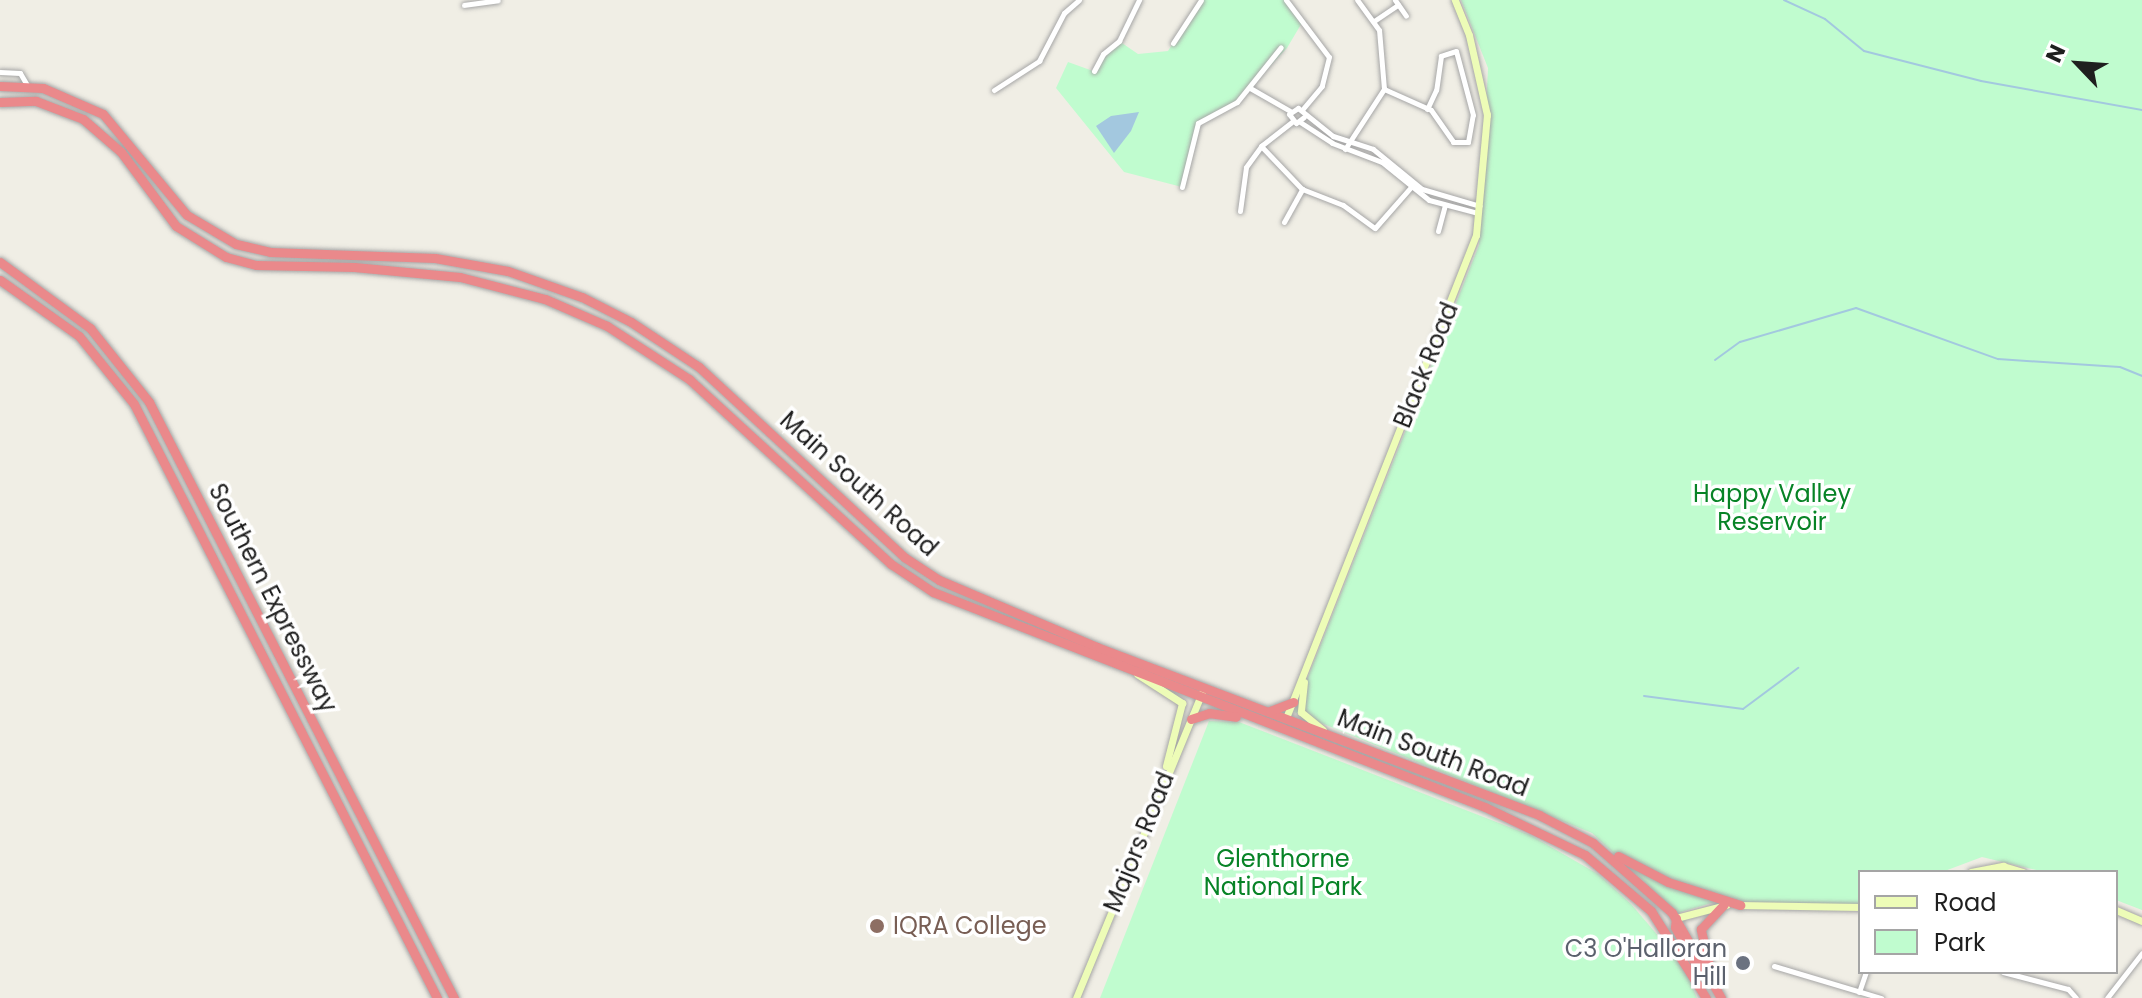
<!DOCTYPE html>
<html>
<head>
<meta charset="utf-8">
<style>
  body { margin:0 }
  #map { position:relative; width:2142px; height:998px; overflow:hidden; background:#f0eee5; font-family:Poppins,sans-serif }
  div>[style] { position:absolute }
  [style*='--x'] { left:calc(var(--x)*1px); top:calc(var(--y)*1px); width:calc(var(--w)*1px); rotate:calc(var(--a)*1deg) }
  .park>* { inset:0; background:#c0fccf }
  .water>* { inset:0; background:#a3c8df }
  .stream>* { height:2px; margin:-1px; padding:0 1px; transform-origin:1px; border-radius:1px; background:#a3c8df }
  .roads { filter:drop-shadow(0 0 2px #a6a6a6) drop-shadow(0 0 2px #a6a6a6) }
  .street>* { height:5px; margin:-2.5px; padding:0 2.5px; transform-origin:2.5px; border-radius:2.5px; background:#fff }
  .secondary>* { height:7px; margin:-3.5px; padding:0 3.5px; transform-origin:3.5px; border-radius:3.5px; background:#edfcb7 }
  .highway>* { height:9px; margin:-4.5px; padding:0 4.5px; transform-origin:4.5px; border-radius:4.5px; background:#ea898b }
  .dots>* { width:22px; height:22px; translate:-50% -50%; box-sizing:border-box; border:4px solid #fff; border-radius:50% }
  span { translate:-50% -50%; white-space:nowrap; text-align:center; line-height:1.15; -webkit-text-stroke:7px #fff; paint-order:stroke }
  .street-label { font-size:24px; color:#1f1f1f }
  .park-label { font-size:24px; color:#078326 }
  .education-label { font-size:24px; color:#785e54 }
  .left { translate:0 -50%; text-align:left }
  .worship-label { font-size:24px; color:#5b616d }
  .right { translate:-100% -50%; text-align:right }
  .legend { position:absolute; left:1858px; top:870px; width:260px; height:104px; box-sizing:border-box; background:#fff; border:2px solid #a5a5a5; margin:0; padding:10px 14px; list-style:none; font-size:24px; color:#1f1f1f }
  .legend li { display:flex; align-items:center; gap:16px; height:40px }
  .legend b { width:40px; border:2px solid #a5a5a5 }
  .north { position:absolute; left:2038px; top:24px; width:80px; height:80px; -webkit-text-stroke:6px #fff; paint-order:stroke; rotate:295deg; font-size:22px; font-weight:700; line-height:32px; text-align:center; color:#1f1f1f }
  .north::after { content:''; display:block; margin:auto; width:28px; height:36px; background:#1f1f1f; clip-path:polygon(50% 0,100% 100%,50% 72%,0 100%) }
</style>
</head>
<body>
<div id="map">
  <div class="park">
    <i style="clip-path:polygon(1201px 0,1286px 0,1303px 21px,1287px 48px,1237px 102px,1198px 123px,1182px 187px,1124px 172px,1056px 88px,1068px 62px,1093px 71px,1119px 41px,1138px 54px,1168px 51px)"></i>
    <i style="clip-path:polygon(1461px 0,2142px 0,2142px 910px,2116px 900px,2116px 872px,2045px 872px,1982px 857px,1942px 872px,1860px 872px,1860px 905px,1718px 901px,1678px 913px,1592px 833px,1294px 712px,1479px 245px,1488px 68px)"></i>
    <i style="clip-path:polygon(1209px 721px,1239px 722px,1530px 835px,1598px 874px,1631px 904px,1683px 965px,1697px 998px,1100px 998px)"></i>
  </div>
  <div class="water">
    <i style="clip-path:polygon(1139px 112px,1131px 131px,1114px 153px,1096px 126px,1111px 116px)"></i>
  </div>
  <div class="stream">
    <i style="--x:1784;--y:0;--w:45;--a:24.9"></i>
    <i style="--x:1825;--y:19;--w:50;--a:39.4"></i>
    <i style="--x:1864;--y:51;--w:121;--a:14.4"></i>
    <i style="--x:1981;--y:81;--w:164;--a:10.2"></i>
    <i style="--x:1715;--y:360;--w:31;--a:-36"></i>
    <i style="--x:1740;--y:342;--w:121;--a:-16.3"></i>
    <i style="--x:1856;--y:308;--w:151;--a:19.8"></i>
    <i style="--x:1998;--y:359;--w:122;--a:3.8"></i>
    <i style="--x:2120;--y:367;--w:24;--a:22"></i>
    <i style="--x:1644;--y:696;--w:100;--a:7.5"></i>
    <i style="--x:1743;--y:709;--w:69;--a:-36.7"></i>
  </div>
  <div class="roads">
    <div class="street">
      <i style="--x:1286;--y:0;--w:71;--a:53"></i>
      <i style="--x:1329;--y:57;--w:30;--a:104"></i>
      <i style="--x:1322;--y:86;--w:31;--a:130"></i>
      <i style="--x:1395;--y:0;--w:19;--a:55"></i>
      <i style="--x:464;--y:5;--w:34;--a:-8"></i>
      <i style="--x:1374;--y:21;--w:29;--a:-34"></i>
      <i style="--x:1173;--y:43;--w:51;--a:-56.9"></i>
      <i style="--x:1094;--y:71;--w:19;--a:-62"></i>
      <i style="--x:1103;--y:54;--w:21;--a:-39"></i>
      <i style="--x:1119;--y:41;--w:46;--a:-64"></i>
      <i style="--x:0;--y:72;--w:20;--a:3"></i>
      <i style="--x:20;--y:73;--w:14;--a:60"></i>
      <i style="--x:1250;--y:88;--w:46;--a:29.9"></i>
      <i style="--x:1384;--y:89;--w:51;--a:24.1"></i>
      <i style="--x:1431;--y:110;--w:39;--a:55"></i>
      <i style="--x:1453;--y:142;--w:15;--a:0"></i>
      <i style="--x:1468;--y:142;--w:27;--a:-80"></i>
      <i style="--x:1473;--y:115;--w:66;--a:-104.9"></i>
      <i style="--x:1456;--y:51;--w:16;--a:162"></i>
      <i style="--x:1441;--y:56;--w:34;--a:98"></i>
      <i style="--x:1436;--y:90;--w:21;--a:115"></i>
      <i style="--x:994;--y:90;--w:54;--a:-32.8"></i>
      <i style="--x:1039;--y:61;--w:54;--a:-62.5"></i>
      <i style="--x:1064;--y:13;--w:20;--a:-41"></i>
      <i style="--x:1304;--y:117;--w:10;--a:143"></i>
      <i style="--x:1296;--y:123;--w:11;--a:-128"></i>
      <i style="--x:1289;--y:114;--w:11;--a:-34"></i>
      <i style="--x:1298;--y:108;--w:45;--a:38.7"></i>
      <i style="--x:1333;--y:136;--w:42;--a:18"></i>
      <i style="--x:1373;--y:149;--w:63;--a:39.2"></i>
      <i style="--x:1422;--y:189;--w:60;--a:16.3"></i>
      <i style="--x:1300;--y:122;--w:38;--a:33"></i>
      <i style="--x:1332;--y:143;--w:53;--a:20.8"></i>
      <i style="--x:1382;--y:162;--w:60;--a:39"></i>
      <i style="--x:1429;--y:200;--w:51;--a:14.9"></i>
      <i style="--x:1261;--y:146;--w:59;--a:46.4"></i>
      <i style="--x:1302;--y:189;--w:44;--a:21.3"></i>
      <i style="--x:1343;--y:205;--w:39;--a:36"></i>
      <i style="--x:1375;--y:228;--w:55;--a:-48.7"></i>
      <i style="--x:1345;--y:149;--w:72;--a:-57"></i>
      <i style="--x:1384;--y:89;--w:59;--a:-94.8"></i>
      <i style="--x:1379;--y:30;--w:37;--a:-126"></i>
      <i style="--x:1182;--y:187;--w:66;--a:-76"></i>
      <i style="--x:1198;--y:123;--w:44;--a:-28.3"></i>
      <i style="--x:1237;--y:102;--w:70;--a:-51.3"></i>
      <i style="--x:1240;--y:211;--w:44;--a:-82.2"></i>
      <i style="--x:1246;--y:167;--w:26;--a:-54"></i>
      <i style="--x:1261;--y:146;--w:39;--a:-38"></i>
      <i style="--x:1284;--y:222;--w:38;--a:-61"></i>
      <i style="--x:1438;--y:231;--w:27;--a:-75"></i>
      <i style="--x:1774;--y:966;--w:112;--a:16.7"></i>
      <i style="--x:2003;--y:972;--w:67;--a:14.7"></i>
      <i style="--x:2068;--y:989;--w:12;--a:48"></i>
      <i style="--x:1859;--y:992;--w:21;--a:-71"></i>
      <i style="--x:2107;--y:998;--w:57;--a:-52.1"></i>
    </div>
    <div class="secondary">
      <i style="--x:1137;--y:674;--w:54;--a:32.8"></i>
      <i style="--x:1182;--y:703;--w:65;--a:104.3"></i>
      <i style="--x:1304;--y:682;--w:30;--a:96"></i>
      <i style="--x:1301;--y:712;--w:28;--a:39"></i>
      <i style="--x:1286;--y:718;--w:519;--a:-68.53"></i>
      <i style="--x:1476;--y:235;--w:121;--a:-84.8"></i>
      <i style="--x:1487;--y:115;--w:82;--a:-102.7"></i>
      <i style="--x:1469;--y:35;--w:38;--a:-112"></i>
      <i style="--x:1971;--y:872;--w:33;--a:-11"></i>
      <i style="--x:2003;--y:866;--w:21;--a:17"></i>
      <i style="--x:1738;--y:905;--w:122;--a:0.9"></i>
      <i style="--x:2116;--y:910;--w:28;--a:23"></i>
      <i style="--x:1676;--y:918;--w:52;--a:-14.6"></i>
      <i style="--x:1076;--y:998;--w:330;--a:-67.6"></i>
    </div>
    <div class="highway">
      <i style="--x:0;--y:86;--w:43;--a:2.7"></i>
      <i style="--x:43;--y:88;--w:65;--a:23.4"></i>
      <i style="--x:103;--y:114;--w:131;--a:50.3"></i>
      <i style="--x:187;--y:215;--w:57;--a:30.6"></i>
      <i style="--x:236;--y:244;--w:35;--a:13"></i>
      <i style="--x:270;--y:252;--w:165;--a:2.1"></i>
      <i style="--x:435;--y:258;--w:74;--a:10.1"></i>
      <i style="--x:508;--y:271;--w:78;--a:19.4"></i>
      <i style="--x:582;--y:297;--w:55;--a:27"></i>
      <i style="--x:631;--y:322;--w:82;--a:33.5"></i>
      <i style="--x:699;--y:367;--w:280;--a:42.8"></i>
      <i style="--x:904;--y:557;--w:42;--a:33.3"></i>
      <i style="--x:939;--y:580;--w:172;--a:23"></i>
      <i style="--x:1097;--y:647;--w:473;--a:20.8"></i>
      <i style="--x:1539;--y:815;--w:61;--a:27.4"></i>
      <i style="--x:1593;--y:843;--w:106;--a:41.5"></i>
      <i style="--x:1672;--y:913;--w:98;--a:60"></i>
      <i style="--x:0;--y:102;--w:36;--a:-2"></i>
      <i style="--x:36;--y:101;--w:50;--a:21"></i>
      <i style="--x:83;--y:119;--w:50;--a:41"></i>
      <i style="--x:121;--y:152;--w:92;--a:53.4"></i>
      <i style="--x:176;--y:226;--w:59;--a:31.8"></i>
      <i style="--x:226;--y:257;--w:31;--a:15"></i>
      <i style="--x:256;--y:265;--w:98;--a:1.2"></i>
      <i style="--x:354;--y:267;--w:106;--a:5.4"></i>
      <i style="--x:460;--y:277;--w:88;--a:14.5"></i>
      <i style="--x:545;--y:299;--w:68;--a:23.5"></i>
      <i style="--x:607;--y:326;--w:98;--a:32.9"></i>
      <i style="--x:689;--y:379;--w:274;--a:42.5"></i>
      <i style="--x:891;--y:564;--w:50;--a:33.7"></i>
      <i style="--x:933;--y:592;--w:592;--a:21.28"></i>
      <i style="--x:1485;--y:807;--w:111;--a:25.6"></i>
      <i style="--x:1585;--y:855;--w:87;--a:40.3"></i>
      <i style="--x:1651;--y:911;--w:103;--a:57.7"></i>
      <i style="--x:0;--y:262;--w:112;--a:36.3"></i>
      <i style="--x:90;--y:328;--w:95;--a:51.4"></i>
      <i style="--x:149;--y:402;--w:670;--a:62.9"></i>
      <i style="--x:0;--y:280;--w:97;--a:35.3"></i>
      <i style="--x:79;--y:336;--w:87;--a:51"></i>
      <i style="--x:134;--y:404;--w:667;--a:62.97"></i>
      <i style="--x:1270;--y:711;--w:25;--a:-21"></i>
      <i style="--x:1191;--y:719;--w:19;--a:-18"></i>
      <i style="--x:1209;--y:713;--w:27;--a:8"></i>
      <i style="--x:1618;--y:856;--w:56;--a:27.5"></i>
      <i style="--x:1668;--y:882;--w:76;--a:17.7"></i>
      <i style="--x:1676;--y:918;--w:9;--a:96"></i>
      <i style="--x:1675;--y:927;--w:39;--a:61"></i>
      <i style="--x:1709;--y:965;--w:37;--a:-103"></i>
      <i style="--x:1701;--y:929;--w:33;--a:-47"></i>
    </div>
  </div>
  <div class="dots">
    <i style="left:877px;top:926px;background:#8d6e63"></i>
    <i style="left:1743px;top:963px;background:#6b7280"></i>
  </div>
  <div class="street-label">
    <span style="left:1426px;top:365px;rotate:-68deg">Black Road</span>
    <span style="left:859px;top:484px;rotate:42deg">Main South Road</span>
    <span style="left:273px;top:598px;rotate:63deg">Southern Expressway</span>
    <span style="left:1433px;top:753px;rotate:21deg">Main South Road</span>
    <span style="left:1139px;top:842px;rotate:-68deg">Majors Road</span>
  </div>
  <div class="park-label">
    <span style="left:1772px;top:508px">Happy Valley<br>Reservoir</span>
    <span style="left:1283px;top:873px">Glenthorne<br>National Park</span>
  </div>
  <div class="education-label">
    <span class="left" style="left:893px;top:926px">IQRA College</span>
  </div>
  <div class="worship-label">
    <span class="right" style="left:1727px;top:963px">C3 O'Halloran<br>Hill</span>
  </div>
  <ul class="legend">
  <li><b style="height:10px;background:#edfcb7"></b>Road</li>
  <li><b style="height:22px;background:#c0fccf"></b>Park</li>
  </ul>
  <div class="north">N</div>
</div>
</body>
</html>
